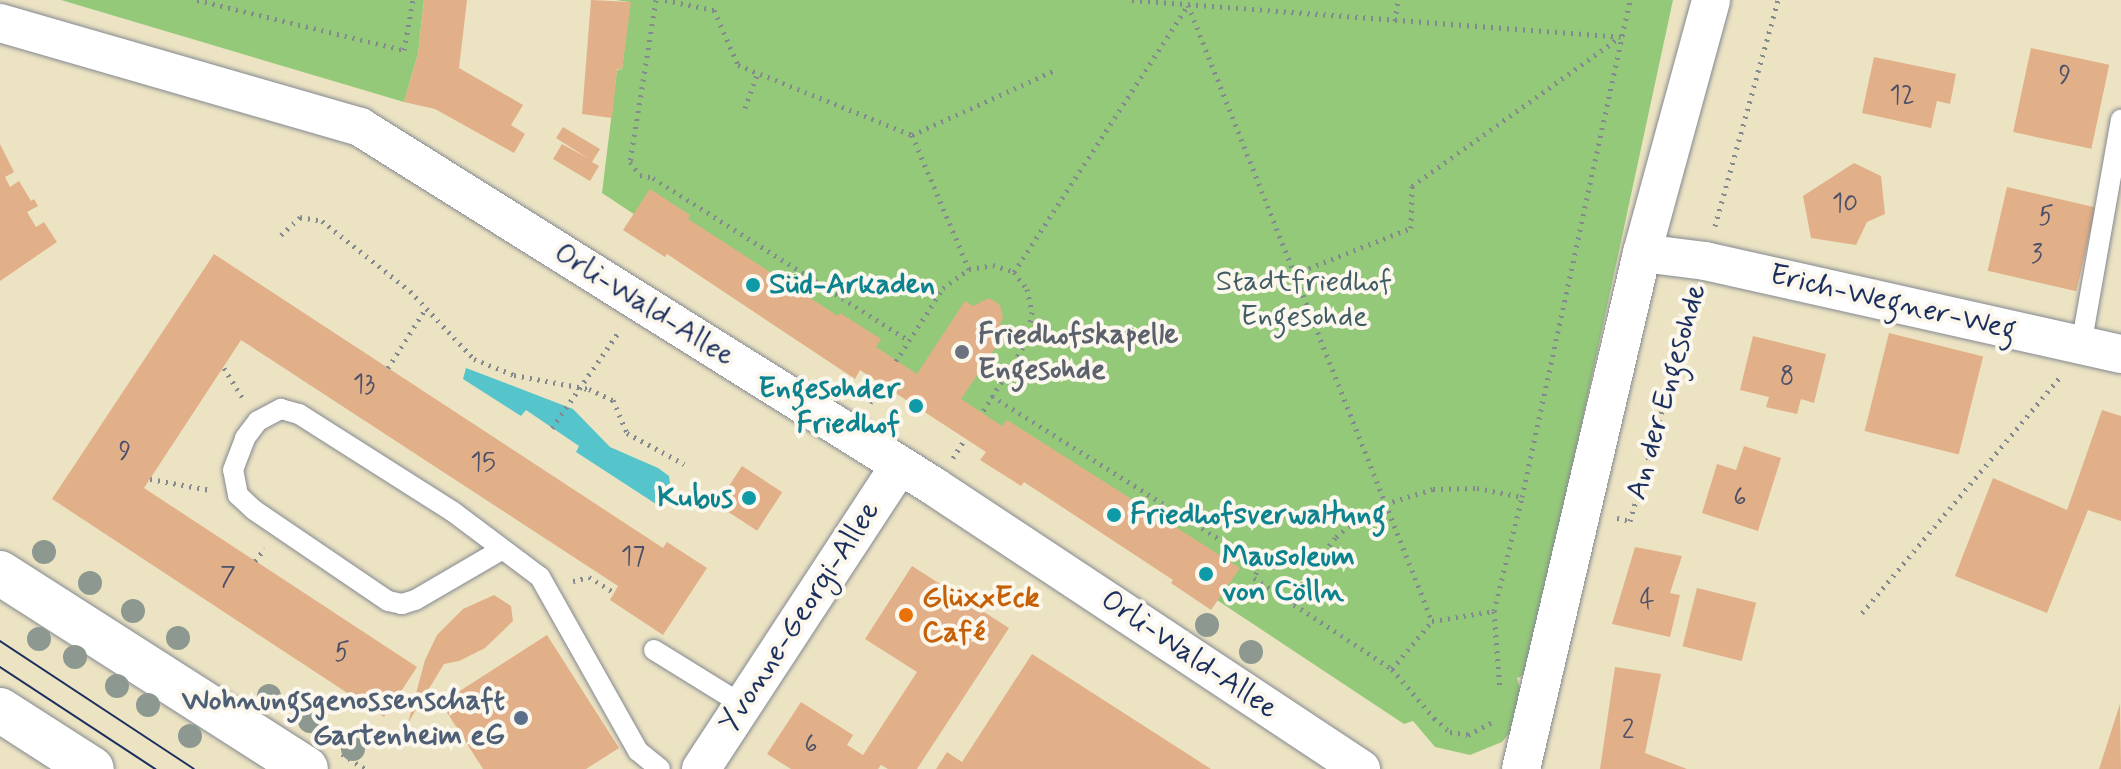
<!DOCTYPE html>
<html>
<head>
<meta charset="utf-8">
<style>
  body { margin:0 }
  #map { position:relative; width:2121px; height:769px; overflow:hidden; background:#ece3c3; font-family:Mynerve,sans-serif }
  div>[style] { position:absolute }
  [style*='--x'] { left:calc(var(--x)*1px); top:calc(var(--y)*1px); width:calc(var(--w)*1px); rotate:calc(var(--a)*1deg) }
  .green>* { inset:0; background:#95c97a }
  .water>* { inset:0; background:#56c4cb }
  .building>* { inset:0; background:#e1b089; transform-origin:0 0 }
  .path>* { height:5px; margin-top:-2.5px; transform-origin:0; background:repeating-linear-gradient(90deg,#848990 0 2px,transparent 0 8px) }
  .roads { filter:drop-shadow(0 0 2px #848990) drop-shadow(0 0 2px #848990) }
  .service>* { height:20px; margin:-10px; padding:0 10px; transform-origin:10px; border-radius:10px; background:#fff }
  .minor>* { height:38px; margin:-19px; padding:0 19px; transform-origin:19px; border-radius:19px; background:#fff }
  .secondary>* { height:44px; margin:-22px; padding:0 22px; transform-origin:22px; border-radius:22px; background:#fff }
  .tram>* { height:2px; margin:-1px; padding:0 1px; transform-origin:1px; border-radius:1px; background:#1b2f5e }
  .trees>* { width:24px; height:24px; margin:-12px; border-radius:50%; background:#8d9990 }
  .dots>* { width:22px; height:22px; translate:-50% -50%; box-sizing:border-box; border:4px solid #fbf7ec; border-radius:50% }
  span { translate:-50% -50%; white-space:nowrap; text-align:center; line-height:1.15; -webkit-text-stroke:8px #fbf7ec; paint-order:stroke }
  .number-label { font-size:26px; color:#4c4f69 }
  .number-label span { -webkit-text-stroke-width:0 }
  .park-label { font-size:30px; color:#405d66 }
  .culture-label { font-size:30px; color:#0d838f; font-weight:700 }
  .left { translate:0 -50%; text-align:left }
  .right { translate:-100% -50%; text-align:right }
  .street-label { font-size:30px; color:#1b2f5e }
  .worship-label { font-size:30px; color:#5b616d; font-weight:700 }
  .food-label { font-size:30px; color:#c56008; font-weight:700 }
  .service-label { font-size:30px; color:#4e5e75; font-weight:700 }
</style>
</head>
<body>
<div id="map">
  <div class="green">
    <i style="clip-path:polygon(61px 0,424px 0,418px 54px,404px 102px)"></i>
    <i style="clip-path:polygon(616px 0,1673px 0,1528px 673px,1517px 678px,1522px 695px,1513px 729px,1502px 742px,1470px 755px,1435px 747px,1413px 721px,1404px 724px,602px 193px,617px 70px,622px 69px,630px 2px)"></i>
  </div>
  <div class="water">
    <i style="clip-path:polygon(466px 368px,573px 409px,610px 447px,658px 468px,669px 476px,670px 483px,656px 504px,576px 452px,579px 446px,526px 410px,521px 416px,463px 379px)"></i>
  </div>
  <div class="building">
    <i style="clip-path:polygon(424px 0,467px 0,459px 68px,523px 105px,511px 125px,525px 134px,514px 153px,435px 109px,404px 102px,418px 54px)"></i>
    <i style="clip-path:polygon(591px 0,631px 2px,622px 70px,617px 69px,612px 118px,582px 114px)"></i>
    <i style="left:2031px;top:48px;width:80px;height:86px;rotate:12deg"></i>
    <i style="clip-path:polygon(1874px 57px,1956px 74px,1950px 104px,1937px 101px,1931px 128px,1862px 113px)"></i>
    <i style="clip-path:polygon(563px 127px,600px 149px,592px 162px,599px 166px,590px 181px,553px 159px,562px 144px,589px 159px,556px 138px)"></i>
    <i style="clip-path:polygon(0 144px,14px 172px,5px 177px,10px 187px,19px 181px,31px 201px,34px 199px,38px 206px,27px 212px,36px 227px,44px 222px,57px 242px,0 281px)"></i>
    <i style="clip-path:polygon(1854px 163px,1881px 176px,1885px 214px,1867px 222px,1856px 245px,1811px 238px,1803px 196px)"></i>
    <i style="left:2007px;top:187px;width:91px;height:86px;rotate:13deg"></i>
    <i style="clip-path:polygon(650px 189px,690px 215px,688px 219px,838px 316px,840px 313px,881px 339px,876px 347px,917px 374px,965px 301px,973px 306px,989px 298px,1000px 305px,1003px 318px,1000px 324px,1008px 329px,961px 399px,1002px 426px,1007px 420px,1240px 568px,1211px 610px,1171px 583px,1173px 580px,1024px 482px,1021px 486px,980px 460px,986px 452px,860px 370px,855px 379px,667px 254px,665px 257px,623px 230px)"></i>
    <i style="clip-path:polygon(214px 254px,663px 548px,667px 542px,707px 568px,663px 635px,610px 600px,618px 586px,241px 340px,144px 488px,417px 667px,384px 717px,52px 499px)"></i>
    <i style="left:1889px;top:333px;width:97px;height:101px;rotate:14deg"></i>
    <i style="clip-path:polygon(1753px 336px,1826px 354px,1814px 403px,1801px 399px,1797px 414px,1766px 407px,1769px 397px,1740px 390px)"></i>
    <i style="clip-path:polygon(2102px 410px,2121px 416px,2121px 521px,2088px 510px,2047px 613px,1955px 576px,1993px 478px,2067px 510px)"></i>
    <i style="clip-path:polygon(1744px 446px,1781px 458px,1758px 531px,1702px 513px,1717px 464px,1736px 470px)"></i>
    <i style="left:742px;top:466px;width:48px;height:46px;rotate:33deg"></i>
    <i style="clip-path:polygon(1635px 547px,1682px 556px,1670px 593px,1680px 595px,1670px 637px,1612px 624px)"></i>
    <i style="clip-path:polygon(912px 566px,1009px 628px,917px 769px,888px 769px,881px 765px,878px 769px,791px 769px,767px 754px,801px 702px,853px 735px,847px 745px,863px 755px,917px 672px,865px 639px)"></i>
    <i style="left:1697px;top:588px;width:61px;height:60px;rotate:14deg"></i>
    <i style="clip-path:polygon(494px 595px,511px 606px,513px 621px,485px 648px,459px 661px,444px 664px,408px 723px,425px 660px,437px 635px,463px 609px)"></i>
    <i style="clip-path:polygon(547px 635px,619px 748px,586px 769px,483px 769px,441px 703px)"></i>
    <i style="clip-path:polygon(1032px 654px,1211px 769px,936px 769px,947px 752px,962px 762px)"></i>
    <i style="clip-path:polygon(1615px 667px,1661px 674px,1645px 753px,1687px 769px,1600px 769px)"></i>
    <i style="clip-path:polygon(2120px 704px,2121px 769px,2099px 769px)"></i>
  </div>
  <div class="path">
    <i style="--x:197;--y:0;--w:213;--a:13.6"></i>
    <i style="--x:404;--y:50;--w:51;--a:-79.8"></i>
    <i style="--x:656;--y:0;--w:164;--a:99.1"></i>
    <i style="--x:630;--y:162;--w:16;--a:52"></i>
    <i style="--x:640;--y:175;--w:13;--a:13"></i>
    <i style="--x:653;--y:178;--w:304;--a:32.4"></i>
    <i style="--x:665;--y:0;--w:50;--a:11.5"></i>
    <i style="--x:714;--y:10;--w:60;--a:66.4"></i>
    <i style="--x:738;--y:65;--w:188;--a:21.9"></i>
    <i style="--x:912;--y:135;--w:146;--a:67"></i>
    <i style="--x:1132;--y:0;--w:490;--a:4.3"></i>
    <i style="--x:1395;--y:21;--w:21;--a:-82"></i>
    <i style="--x:745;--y:108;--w:37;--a:-70"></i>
    <i style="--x:912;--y:135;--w:155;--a:-24.4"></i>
    <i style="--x:1715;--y:226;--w:235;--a:-74.4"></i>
    <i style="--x:281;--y:235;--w:26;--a:-43"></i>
    <i style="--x:300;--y:217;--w:22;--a:10"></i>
    <i style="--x:322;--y:221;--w:112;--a:38.5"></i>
    <i style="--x:410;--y:291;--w:93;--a:46.7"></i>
    <i style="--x:474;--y:359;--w:43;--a:21.8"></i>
    <i style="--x:514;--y:375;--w:76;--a:10.6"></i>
    <i style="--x:589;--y:389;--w:26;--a:25"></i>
    <i style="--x:613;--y:400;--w:36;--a:67"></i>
    <i style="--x:627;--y:433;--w:65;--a:28.5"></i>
    <i style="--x:1014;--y:272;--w:319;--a:-56.9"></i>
    <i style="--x:1188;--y:5;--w:663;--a:68.39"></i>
    <i style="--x:1294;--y:274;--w:126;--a:-21.5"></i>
    <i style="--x:1411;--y:228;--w:42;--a:-88.6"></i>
    <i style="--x:1412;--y:186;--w:254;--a:-35.6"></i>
    <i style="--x:896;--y:361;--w:87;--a:-57.2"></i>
    <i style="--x:943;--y:288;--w:32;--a:-36"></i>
    <i style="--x:969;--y:269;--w:24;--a:-9"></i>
    <i style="--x:993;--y:265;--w:22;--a:18"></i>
    <i style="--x:1014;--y:272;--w:21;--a:53"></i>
    <i style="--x:1027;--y:289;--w:24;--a:78"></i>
    <i style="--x:1032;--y:312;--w:29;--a:100"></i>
    <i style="--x:1027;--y:341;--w:85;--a:122"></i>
    <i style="--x:224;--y:368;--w:38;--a:58"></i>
    <i style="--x:388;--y:368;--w:71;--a:-57.7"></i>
    <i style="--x:992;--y:396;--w:317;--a:32.2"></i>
    <i style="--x:1260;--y:565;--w:14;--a:115"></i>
    <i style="--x:1254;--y:578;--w:165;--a:33.4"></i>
    <i style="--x:1392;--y:669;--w:62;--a:-50.2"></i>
    <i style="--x:1432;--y:621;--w:63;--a:-9.2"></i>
    <i style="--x:1494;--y:611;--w:117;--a:-76.2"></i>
    <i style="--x:1522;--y:497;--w:509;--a:-77.74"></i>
    <i style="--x:870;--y:403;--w:22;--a:-58"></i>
    <i style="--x:552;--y:428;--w:119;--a:-55.2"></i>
    <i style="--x:953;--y:458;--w:22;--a:-58"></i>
    <i style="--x:150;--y:479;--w:61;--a:10.4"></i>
    <i style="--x:1617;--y:518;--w:13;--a:13"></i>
    <i style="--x:1630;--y:521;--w:236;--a:-73.8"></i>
    <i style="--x:255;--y:561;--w:16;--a:-52"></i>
    <i style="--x:573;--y:581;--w:16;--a:-14"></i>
    <i style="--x:589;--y:577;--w:31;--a:32"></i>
    <i style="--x:1292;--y:603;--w:52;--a:-59"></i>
    <i style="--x:1319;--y:558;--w:27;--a:-51"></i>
    <i style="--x:1336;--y:537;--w:30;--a:-41"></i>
    <i style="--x:1359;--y:517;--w:29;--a:-27"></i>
    <i style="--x:1385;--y:504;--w:50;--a:-17.4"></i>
    <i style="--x:1433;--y:489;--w:44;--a:-1.3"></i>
    <i style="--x:1477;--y:488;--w:46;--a:11.3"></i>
    <i style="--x:1494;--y:611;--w:79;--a:85.7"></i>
    <i style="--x:1862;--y:613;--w:307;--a:-50"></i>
    <i style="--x:1392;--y:669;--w:65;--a:49.4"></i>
    <i style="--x:1434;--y:718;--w:21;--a:41"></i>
    <i style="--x:1450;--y:732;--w:18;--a:9"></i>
    <i style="--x:1468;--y:735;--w:27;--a:-28"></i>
    <i style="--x:342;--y:754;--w:27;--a:33"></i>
  </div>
  <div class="roads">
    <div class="service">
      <i style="--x:2081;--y:346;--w:230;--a:-80"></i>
      <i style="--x:501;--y:550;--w:99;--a:149.8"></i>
      <i style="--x:415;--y:600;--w:14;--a:163"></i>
      <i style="--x:402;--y:604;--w:14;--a:-168"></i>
      <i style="--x:388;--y:601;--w:162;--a:-145.8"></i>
      <i style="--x:254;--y:510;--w:22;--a:-137"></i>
      <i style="--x:238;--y:495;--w:25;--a:-101"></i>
      <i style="--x:233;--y:470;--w:34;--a:-69"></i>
      <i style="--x:245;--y:438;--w:21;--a:-53"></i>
      <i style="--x:258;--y:421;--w:26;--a:-28"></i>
      <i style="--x:281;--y:409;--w:19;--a:16"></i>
      <i style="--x:299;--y:414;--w:181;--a:32.4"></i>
      <i style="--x:452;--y:511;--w:110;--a:36.9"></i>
      <i style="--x:540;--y:577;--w:200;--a:60.6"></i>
      <i style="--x:638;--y:751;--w:28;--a:39"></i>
      <i style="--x:654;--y:650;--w:105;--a:31.7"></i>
    </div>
    <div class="minor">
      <i style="--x:0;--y:23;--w:375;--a:16.1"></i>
      <i style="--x:360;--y:127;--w:678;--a:32.05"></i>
      <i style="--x:935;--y:487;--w:511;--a:33.5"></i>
      <i style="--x:1642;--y:253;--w:64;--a:7.2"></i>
      <i style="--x:1705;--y:261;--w:426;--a:12.6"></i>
      <i style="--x:701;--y:769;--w:363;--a:-56.8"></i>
      <i style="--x:1521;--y:769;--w:530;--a:-76.8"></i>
      <i style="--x:1642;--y:253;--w:262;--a:-74.7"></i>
    </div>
    <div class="secondary">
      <i style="--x:0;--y:573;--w:363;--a:32.6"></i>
      <i style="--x:0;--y:710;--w:109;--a:32.7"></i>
    </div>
  </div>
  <div class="tram">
    <i style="--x:0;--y:641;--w:232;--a:33.4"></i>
    <i style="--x:0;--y:667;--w:186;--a:33.3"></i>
  </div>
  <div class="trees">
    <i style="left:44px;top:552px"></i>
    <i style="left:90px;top:583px"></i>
    <i style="left:133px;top:611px"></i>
    <i style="left:1207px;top:625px"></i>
    <i style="left:178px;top:638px"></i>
    <i style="left:39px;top:639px"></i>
    <i style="left:1251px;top:652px"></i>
    <i style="left:75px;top:657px"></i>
    <i style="left:117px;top:686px"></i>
    <i style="left:269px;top:696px"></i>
    <i style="left:148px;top:705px"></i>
    <i style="left:310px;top:721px"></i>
    <i style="left:190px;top:736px"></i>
    <i style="left:353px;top:749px"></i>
  </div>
  <div class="dots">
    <i style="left:753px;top:285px;background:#0f9aa8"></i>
    <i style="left:962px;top:352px;background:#6b7280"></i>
    <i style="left:916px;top:406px;background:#0f9aa8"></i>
    <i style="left:749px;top:498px;background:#0f9aa8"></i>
    <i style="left:1114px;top:515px;background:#0f9aa8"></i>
    <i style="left:1206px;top:574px;background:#0f9aa8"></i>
    <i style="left:906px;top:615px;background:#e8710a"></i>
    <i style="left:521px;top:718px;background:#5c6f8a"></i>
  </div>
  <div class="number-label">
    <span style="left:2065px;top:77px">9</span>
    <span style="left:1902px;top:97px">12</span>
    <span style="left:1845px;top:205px">10</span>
    <span style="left:2046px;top:218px">5</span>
    <span style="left:2037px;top:256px">3</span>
    <span style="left:1787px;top:378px">8</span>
    <span style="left:364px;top:386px">13</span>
    <span style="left:125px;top:453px">9</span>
    <span style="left:483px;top:464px">15</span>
    <span style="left:1740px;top:499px">6</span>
    <span style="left:633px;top:558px">17</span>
    <span style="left:228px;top:579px">7</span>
    <span style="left:1647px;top:602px">4</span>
    <span style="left:342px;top:654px">5</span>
    <span style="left:1628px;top:732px">2</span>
    <span style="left:811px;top:746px">6</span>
  </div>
  <div class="park-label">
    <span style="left:1304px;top:299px">Stadtfriedhof<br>Engesohde</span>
  </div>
  <div class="culture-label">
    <span class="left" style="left:769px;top:285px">Süd-Arkaden</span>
    <span class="right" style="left:900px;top:406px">Engesohder<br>Friedhof</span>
    <span class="right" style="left:733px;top:498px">Kubus</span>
    <span class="left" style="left:1130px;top:515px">Friedhofsverwaltung</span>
    <span class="left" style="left:1222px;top:574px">Mausoleum<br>von Cölln</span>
  </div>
  <div class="street-label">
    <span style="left:1893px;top:303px;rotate:13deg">Erich-Wegner-Weg</span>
    <span style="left:644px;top:305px;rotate:32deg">Orli-Wald-Allee</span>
    <span style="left:1667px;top:392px;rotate:-74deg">An der Engesohde</span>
    <span style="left:800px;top:617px;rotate:-57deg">Yvonne-Georgi-Allee</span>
    <span style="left:1189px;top:655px;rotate:34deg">Orli-Wald-Allee</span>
  </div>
  <div class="worship-label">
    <span class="left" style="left:978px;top:352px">Friedhofskapelle<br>Engesohde</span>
  </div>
  <div class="food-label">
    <span class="left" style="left:922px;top:615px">GlüxxEck<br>Café</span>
  </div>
  <div class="service-label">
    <span class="right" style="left:505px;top:718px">Wohnungsgenossenschaft<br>Gartenheim eG</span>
  </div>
</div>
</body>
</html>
